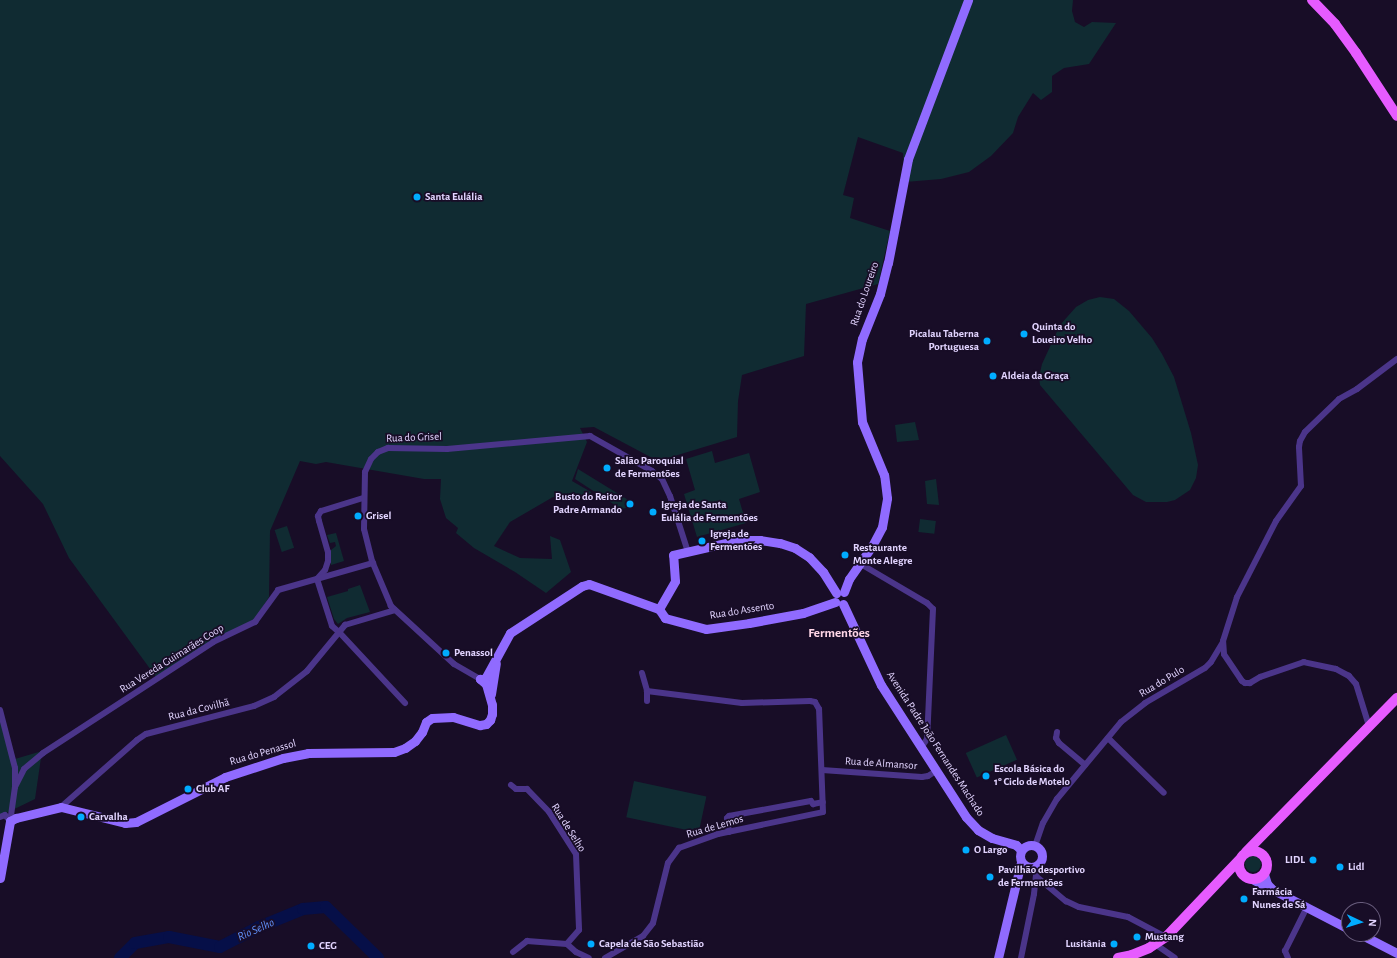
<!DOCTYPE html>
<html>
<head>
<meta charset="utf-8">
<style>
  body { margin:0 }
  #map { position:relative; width:1397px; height:958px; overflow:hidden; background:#180d27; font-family:"Alegreya Sans",sans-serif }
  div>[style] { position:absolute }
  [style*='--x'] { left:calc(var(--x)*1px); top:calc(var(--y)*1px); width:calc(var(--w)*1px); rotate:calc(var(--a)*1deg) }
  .green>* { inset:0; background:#102b32; transform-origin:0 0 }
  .round { border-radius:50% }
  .river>* { height:12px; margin:-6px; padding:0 6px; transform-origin:6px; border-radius:6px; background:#060f48 }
  .street>* { height:6px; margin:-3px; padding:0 3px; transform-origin:3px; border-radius:3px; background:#4b358a }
  .secondary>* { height:9px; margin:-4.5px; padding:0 4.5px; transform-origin:4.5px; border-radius:4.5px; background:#906bff }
  .secondary>.ring { margin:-4.5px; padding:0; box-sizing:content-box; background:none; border:9px solid #906bff; border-radius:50% }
  .primary>* { height:10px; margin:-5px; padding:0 5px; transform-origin:5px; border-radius:5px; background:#e65bff }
  .primary>.ring { margin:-5px; padding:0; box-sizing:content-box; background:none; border:10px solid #e65bff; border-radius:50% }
  .dots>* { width:11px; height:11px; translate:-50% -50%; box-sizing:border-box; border:2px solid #180d27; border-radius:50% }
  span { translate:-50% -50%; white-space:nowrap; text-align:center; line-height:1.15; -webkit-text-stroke:3.5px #180d27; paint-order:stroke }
  .poi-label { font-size:11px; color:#e2d4ff; font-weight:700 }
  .left { translate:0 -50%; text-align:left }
  .right { translate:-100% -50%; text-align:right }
  .street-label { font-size:11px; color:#e2d4ff }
  .water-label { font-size:12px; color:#6293ff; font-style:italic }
  .quarter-label { font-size:13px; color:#ffd6e7; font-weight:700 }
  .north { position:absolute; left:1341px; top:902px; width:40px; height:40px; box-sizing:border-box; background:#180d27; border:1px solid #695d7d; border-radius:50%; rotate:94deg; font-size:11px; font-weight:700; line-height:16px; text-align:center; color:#e2d4ff }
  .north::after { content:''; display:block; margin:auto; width:14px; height:18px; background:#00acff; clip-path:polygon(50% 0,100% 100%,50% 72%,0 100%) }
</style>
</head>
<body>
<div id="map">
  <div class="green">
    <i style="clip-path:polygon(0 0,1073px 0,1072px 11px,1075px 22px,1084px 27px,1092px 22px,1116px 23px,1089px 64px,1064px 68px,1052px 76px,1052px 92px,1041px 100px,1033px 93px,1018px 117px,1013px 133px,991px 156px,969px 172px,941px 179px,905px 182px,903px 153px,858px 137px,843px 195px,854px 198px,850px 218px,890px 231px,878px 284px,806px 304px,804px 356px,742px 375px,738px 401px,737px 437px,658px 461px,594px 427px,580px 428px,587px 442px,572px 481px,591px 492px,586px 502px,576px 496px,553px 497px,510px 522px,494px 546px,520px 558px,552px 559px,550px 536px,560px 540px,571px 572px,546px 593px,515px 572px,474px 548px,456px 533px,458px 528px,446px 518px,440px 499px,441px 479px,424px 479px,326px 462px,316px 464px,300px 461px,270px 531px,269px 597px,255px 619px,156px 677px,69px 558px,43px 504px,0 456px)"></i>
    <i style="clip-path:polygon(1100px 297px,1114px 299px,1129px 311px,1152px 338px,1162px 354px,1174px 377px,1191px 433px,1198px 465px,1196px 478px,1190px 490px,1175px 500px,1167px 502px,1146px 502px,1133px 495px,1040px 385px,1039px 377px,1042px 364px,1060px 325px,1076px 307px,1088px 300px)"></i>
    <i style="clip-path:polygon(915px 422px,919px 440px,897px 442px,895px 425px)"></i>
    <i style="clip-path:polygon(712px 451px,715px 463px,749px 453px,760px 492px,739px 499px,746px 523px,697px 537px,684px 494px,695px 490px,686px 459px)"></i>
    <i style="clip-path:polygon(578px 469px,630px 501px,626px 508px,621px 509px,575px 479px)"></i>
    <i style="clip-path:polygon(936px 479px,939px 505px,927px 504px,925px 481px)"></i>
    <i style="left:920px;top:519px;width:16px;height:13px;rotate:7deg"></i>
    <i style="left:287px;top:526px;width:23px;height:13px;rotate:72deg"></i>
    <i style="clip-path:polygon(336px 533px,344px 561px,331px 565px,331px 550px,336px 546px,335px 542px,330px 543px,327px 535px)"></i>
    <i style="clip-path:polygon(360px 585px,370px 612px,347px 618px,338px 624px,334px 619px,327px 597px,348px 591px,348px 589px)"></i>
    <i style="clip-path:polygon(0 709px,15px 759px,42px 751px,35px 799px,0 816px)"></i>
    <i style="left:1006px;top:735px;width:27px;height:44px;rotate:66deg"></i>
    <i style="left:634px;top:781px;width:74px;height:37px;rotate:12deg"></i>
    <i class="round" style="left:1245px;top:856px;width:16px;height:16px"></i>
  </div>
  <div class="river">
    <i style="--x:120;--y:958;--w:21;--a:-45"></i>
    <i style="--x:135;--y:943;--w:35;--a:-10"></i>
    <i style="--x:169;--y:937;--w:52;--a:11.1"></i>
    <i style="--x:220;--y:947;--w:44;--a:-27.1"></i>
    <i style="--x:259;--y:927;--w:48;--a:-22.2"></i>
    <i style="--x:303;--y:909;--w:23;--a:-5"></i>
    <i style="--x:326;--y:907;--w:73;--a:44.4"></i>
  </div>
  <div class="street">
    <i style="--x:363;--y:498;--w:44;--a:162.8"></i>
    <i style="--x:321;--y:511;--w:6;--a:121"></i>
    <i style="--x:318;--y:516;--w:5;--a:79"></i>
    <i style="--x:319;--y:521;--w:32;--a:74"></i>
    <i style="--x:328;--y:552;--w:9;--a:90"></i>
    <i style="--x:328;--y:561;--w:9;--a:108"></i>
    <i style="--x:325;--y:570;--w:12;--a:132"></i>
    <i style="--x:317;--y:579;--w:49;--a:72.3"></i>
    <i style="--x:332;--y:626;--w:9;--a:41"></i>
    <i style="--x:339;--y:632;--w:97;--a:47.1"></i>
    <i style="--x:859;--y:563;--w:79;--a:30.5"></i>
    <i style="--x:927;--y:603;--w:8;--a:45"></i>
    <i style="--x:933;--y:609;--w:130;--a:92.6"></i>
    <i style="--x:927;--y:739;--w:11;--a:124"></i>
    <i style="--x:642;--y:673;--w:19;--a:74"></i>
    <i style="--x:480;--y:679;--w:30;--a:-150"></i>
    <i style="--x:454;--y:664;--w:86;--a:-137.4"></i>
    <i style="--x:391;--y:606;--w:49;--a:-112.9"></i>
    <i style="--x:372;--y:561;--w:33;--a:-104"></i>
    <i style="--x:364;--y:529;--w:57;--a:-89"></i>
    <i style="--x:365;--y:472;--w:14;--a:-65"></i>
    <i style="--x:371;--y:459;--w:10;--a:-45"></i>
    <i style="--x:378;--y:452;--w:11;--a:-22"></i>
    <i style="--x:388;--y:448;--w:59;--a:1"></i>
    <i style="--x:447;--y:449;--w:144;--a:-5.2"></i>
    <i style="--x:590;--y:436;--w:71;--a:29.4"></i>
    <i style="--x:652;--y:471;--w:13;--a:39"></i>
    <i style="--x:662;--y:479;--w:19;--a:65"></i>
    <i style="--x:670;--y:496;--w:59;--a:72.2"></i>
    <i style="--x:0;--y:710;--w:60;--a:75.5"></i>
    <i style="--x:15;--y:768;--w:19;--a:90"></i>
    <i style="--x:15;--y:787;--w:34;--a:98"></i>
    <i style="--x:1369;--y:726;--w:44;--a:-107.2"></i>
    <i style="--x:1356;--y:684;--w:11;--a:-131"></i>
    <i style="--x:1349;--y:676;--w:15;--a:-152"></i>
    <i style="--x:1336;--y:669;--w:33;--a:-168"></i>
    <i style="--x:1304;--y:662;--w:46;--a:161.2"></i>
    <i style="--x:1260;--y:677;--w:12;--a:149"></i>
    <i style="--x:1250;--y:683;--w:5;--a:180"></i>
    <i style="--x:1245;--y:683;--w:4;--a:-146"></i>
    <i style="--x:1242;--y:681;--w:32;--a:-124"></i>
    <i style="--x:1224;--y:654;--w:13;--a:-94"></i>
    <i style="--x:1223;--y:641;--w:46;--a:-72.3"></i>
    <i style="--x:1237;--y:597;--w:85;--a:-62.8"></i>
    <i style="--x:1276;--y:521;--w:43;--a:-54.5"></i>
    <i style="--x:1301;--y:486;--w:39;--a:-93"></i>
    <i style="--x:1299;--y:447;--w:6;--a:-81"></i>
    <i style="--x:1300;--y:441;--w:10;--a:-61"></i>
    <i style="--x:1305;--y:432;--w:47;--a:-44.1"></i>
    <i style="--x:1339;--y:399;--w:21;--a:-29"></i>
    <i style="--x:1357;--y:389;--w:50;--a:-36.9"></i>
    <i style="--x:1057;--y:732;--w:6;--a:99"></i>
    <i style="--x:1056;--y:738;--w:6;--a:59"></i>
    <i style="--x:1059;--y:743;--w:34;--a:40"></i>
    <i style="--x:1108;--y:738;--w:78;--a:44.5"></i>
    <i style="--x:822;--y:770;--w:100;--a:4"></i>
    <i style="--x:922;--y:777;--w:6;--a:-9"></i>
    <i style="--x:928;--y:776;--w:9;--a:-32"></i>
    <i style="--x:511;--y:785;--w:6;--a:39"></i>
    <i style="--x:516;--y:789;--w:11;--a:0"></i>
    <i style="--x:527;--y:789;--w:32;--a:46"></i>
    <i style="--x:549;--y:812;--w:50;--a:57.3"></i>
    <i style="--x:576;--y:854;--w:76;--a:87.7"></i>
    <i style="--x:579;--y:930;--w:18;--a:131"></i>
    <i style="--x:567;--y:944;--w:12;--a:42"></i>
    <i style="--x:576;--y:952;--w:14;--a:25"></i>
    <i style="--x:15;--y:787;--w:20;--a:-63"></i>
    <i style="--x:24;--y:769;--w:25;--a:-40"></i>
    <i style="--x:43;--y:753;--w:203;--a:-33.1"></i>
    <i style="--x:213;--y:642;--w:47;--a:-25.5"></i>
    <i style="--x:255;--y:622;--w:39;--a:-54"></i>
    <i style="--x:278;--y:590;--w:99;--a:-15.9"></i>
    <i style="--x:61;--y:807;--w:101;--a:-41.4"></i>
    <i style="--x:137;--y:740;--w:11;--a:-34"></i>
    <i style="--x:146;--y:734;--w:112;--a:-14.5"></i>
    <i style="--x:254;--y:706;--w:22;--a:-24"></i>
    <i style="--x:274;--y:697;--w:42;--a:-38.2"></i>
    <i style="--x:307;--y:671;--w:60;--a:-50.4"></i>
    <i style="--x:345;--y:625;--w:52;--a:-16.7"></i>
    <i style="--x:0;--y:817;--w:5;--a:-22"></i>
    <i style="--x:5;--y:815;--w:8;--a:50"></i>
    <i style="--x:729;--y:832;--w:14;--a:-98"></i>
    <i style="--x:727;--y:818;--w:3;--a:-45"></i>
    <i style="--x:729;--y:816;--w:83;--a:-10.4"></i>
    <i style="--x:811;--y:801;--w:4;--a:56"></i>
    <i style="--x:813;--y:804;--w:10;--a:-11"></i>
    <i style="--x:1035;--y:846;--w:24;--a:-71"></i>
    <i style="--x:1043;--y:823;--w:28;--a:-60"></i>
    <i style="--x:1057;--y:799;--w:100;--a:-50.3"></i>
    <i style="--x:1121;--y:722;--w:31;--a:-38"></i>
    <i style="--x:1145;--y:703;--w:69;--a:-30.3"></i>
    <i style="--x:1205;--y:668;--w:8;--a:-45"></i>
    <i style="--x:1211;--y:662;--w:23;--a:-59"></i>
    <i style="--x:1037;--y:877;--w:38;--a:40"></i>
    <i style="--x:1066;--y:901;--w:14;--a:25"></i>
    <i style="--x:1079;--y:907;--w:50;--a:11.5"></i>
    <i style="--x:1128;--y:917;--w:43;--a:27.8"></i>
    <i style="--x:1155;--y:944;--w:24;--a:35"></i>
    <i style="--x:513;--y:952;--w:18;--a:-38"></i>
    <i style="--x:527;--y:941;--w:40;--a:4.3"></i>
    <i style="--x:605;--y:958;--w:44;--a:-30.1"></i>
    <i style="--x:643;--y:936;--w:16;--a:-52"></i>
    <i style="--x:653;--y:923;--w:62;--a:-76"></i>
    <i style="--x:668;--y:863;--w:19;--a:-54"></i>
    <i style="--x:679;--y:848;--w:41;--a:-19.7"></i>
    <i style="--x:718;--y:834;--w:107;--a:-11.8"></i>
    <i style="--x:823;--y:812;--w:103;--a:-92.2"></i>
    <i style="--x:819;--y:709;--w:8;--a:-120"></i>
    <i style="--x:815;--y:702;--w:5;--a:-169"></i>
    <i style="--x:810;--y:701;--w:68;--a:178.3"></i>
    <i style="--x:742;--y:703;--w:96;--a:-172.8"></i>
    <i style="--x:647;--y:691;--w:10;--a:90"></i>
    <i style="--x:1021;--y:958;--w:65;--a:-78.5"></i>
    <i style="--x:1034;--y:894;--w:30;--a:-84"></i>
    <i style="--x:1288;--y:958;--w:8;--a:-113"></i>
    <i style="--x:1285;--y:951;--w:49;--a:-63.4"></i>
  </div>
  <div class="secondary">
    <i style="--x:844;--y:592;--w:14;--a:-69"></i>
    <i style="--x:849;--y:579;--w:40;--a:-55.1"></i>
    <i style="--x:872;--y:546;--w:21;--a:-62"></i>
    <i style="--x:882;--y:527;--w:29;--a:-80"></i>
    <i style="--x:887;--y:498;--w:23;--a:-97"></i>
    <i style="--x:884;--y:475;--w:57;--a:-112.5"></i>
    <i style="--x:862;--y:422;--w:60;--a:-94.8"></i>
    <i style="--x:857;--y:362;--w:24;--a:-78"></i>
    <i style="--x:862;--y:339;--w:48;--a:-68.2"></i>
    <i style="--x:880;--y:294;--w:32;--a:-76"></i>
    <i style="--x:888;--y:263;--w:106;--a:-79.1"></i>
    <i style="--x:908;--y:159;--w:170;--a:-69.3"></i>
    <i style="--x:843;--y:604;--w:89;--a:64.9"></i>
    <i style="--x:881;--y:685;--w:157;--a:57.2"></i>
    <i style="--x:966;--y:817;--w:18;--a:47"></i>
    <i style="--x:978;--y:830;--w:16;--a:30"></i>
    <i style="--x:992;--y:838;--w:25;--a:16"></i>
    <i style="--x:1016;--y:845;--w:7;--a:45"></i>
    <i style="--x:659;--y:609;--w:32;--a:-60"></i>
    <i style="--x:675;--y:581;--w:26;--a:-94"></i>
    <i style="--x:673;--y:555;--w:68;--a:-12.8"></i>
    <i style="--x:739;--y:540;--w:21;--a:0"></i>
    <i style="--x:760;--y:540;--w:20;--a:9"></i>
    <i style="--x:780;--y:543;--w:16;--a:18"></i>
    <i style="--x:795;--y:548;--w:17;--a:33"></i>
    <i style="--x:809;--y:557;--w:21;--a:47"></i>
    <i style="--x:823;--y:572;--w:25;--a:58"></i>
    <i style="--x:480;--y:679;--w:3;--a:18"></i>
    <i style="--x:483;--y:680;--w:4;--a:-45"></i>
    <i style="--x:486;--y:677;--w:50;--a:-61.4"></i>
    <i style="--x:510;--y:633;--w:86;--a:-33.1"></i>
    <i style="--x:582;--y:586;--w:7;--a:-16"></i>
    <i style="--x:589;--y:584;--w:74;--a:19.7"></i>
    <i style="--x:659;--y:609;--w:11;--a:56"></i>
    <i style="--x:665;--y:618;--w:42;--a:15"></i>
    <i style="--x:706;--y:629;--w:43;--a:-7.9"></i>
    <i style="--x:749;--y:623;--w:55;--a:-10.5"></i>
    <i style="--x:803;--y:613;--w:34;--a:-19"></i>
    <i style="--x:491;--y:694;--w:31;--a:-81"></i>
    <i class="ring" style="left:1020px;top:845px;width:13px;height:13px"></i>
    <i style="--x:1264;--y:874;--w:10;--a:73"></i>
    <i style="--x:1267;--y:884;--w:6;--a:45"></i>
    <i style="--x:0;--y:878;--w:58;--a:-80"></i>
    <i style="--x:10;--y:821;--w:7;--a:-27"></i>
    <i style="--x:16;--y:818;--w:46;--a:-13.7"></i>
    <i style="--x:61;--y:807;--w:66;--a:14"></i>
    <i style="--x:125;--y:823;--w:11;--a:-5"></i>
    <i style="--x:136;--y:822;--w:100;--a:-26.8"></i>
    <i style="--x:225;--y:777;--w:61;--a:-18.1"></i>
    <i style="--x:283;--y:758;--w:25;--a:-11"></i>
    <i style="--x:308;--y:753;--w:86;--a:-0.7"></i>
    <i style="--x:394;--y:752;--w:12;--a:-20"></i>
    <i style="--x:405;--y:748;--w:12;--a:-35"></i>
    <i style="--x:415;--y:741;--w:11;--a:-52"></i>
    <i style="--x:422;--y:732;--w:11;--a:-68"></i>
    <i style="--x:426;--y:722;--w:7;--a:-34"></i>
    <i style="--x:432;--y:718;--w:21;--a:-3"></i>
    <i style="--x:453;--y:717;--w:28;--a:17"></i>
    <i style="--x:480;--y:725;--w:6;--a:-9"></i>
    <i style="--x:486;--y:724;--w:6;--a:-45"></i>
    <i style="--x:490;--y:720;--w:6;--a:-72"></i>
    <i style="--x:492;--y:714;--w:9;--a:-90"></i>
    <i style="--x:492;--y:705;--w:22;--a:-106"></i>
    <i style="--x:486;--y:684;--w:8;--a:-140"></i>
    <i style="--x:1252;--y:879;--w:109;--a:27.3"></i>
    <i style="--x:1360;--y:934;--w:42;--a:27.2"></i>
    <i style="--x:998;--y:958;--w:99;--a:-76.5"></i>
  </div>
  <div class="primary">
    <i style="--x:1312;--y:0;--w:33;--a:46"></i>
    <i style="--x:1335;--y:24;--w:36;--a:54"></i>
    <i style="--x:1356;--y:53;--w:75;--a:56.9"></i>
    <i class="ring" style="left:1239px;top:851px;width:18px;height:18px"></i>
    <i style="--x:1246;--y:852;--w:216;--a:-45.6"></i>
    <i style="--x:1118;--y:958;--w:14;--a:-12"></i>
    <i style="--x:1132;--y:955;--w:18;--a:-22"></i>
    <i style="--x:1149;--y:948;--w:20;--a:-33"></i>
    <i style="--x:1166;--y:937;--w:106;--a:-46.5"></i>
  </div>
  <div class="dots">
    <i style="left:417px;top:197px;background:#00acff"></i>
    <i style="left:1024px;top:334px;background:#00acff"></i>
    <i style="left:987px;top:341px;background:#00acff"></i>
    <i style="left:993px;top:376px;background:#00acff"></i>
    <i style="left:607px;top:468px;background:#00acff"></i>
    <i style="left:630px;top:504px;background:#00acff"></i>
    <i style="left:653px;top:512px;background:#00acff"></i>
    <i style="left:358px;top:516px;background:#00acff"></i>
    <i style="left:702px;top:541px;background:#00acff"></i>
    <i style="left:845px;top:555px;background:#00acff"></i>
    <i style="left:446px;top:653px;background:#00acff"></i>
    <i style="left:986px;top:776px;background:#00acff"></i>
    <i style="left:188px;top:789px;background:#00acff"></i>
    <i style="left:81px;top:817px;background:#00acff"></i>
    <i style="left:966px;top:850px;background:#00acff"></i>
    <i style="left:1313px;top:860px;background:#00acff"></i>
    <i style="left:1340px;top:867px;background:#00acff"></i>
    <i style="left:990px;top:877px;background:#00acff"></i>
    <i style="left:1244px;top:899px;background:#00acff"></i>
    <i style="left:1137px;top:937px;background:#00acff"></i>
    <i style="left:591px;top:944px;background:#00acff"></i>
    <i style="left:1114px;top:944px;background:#00acff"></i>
    <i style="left:311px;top:946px;background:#00acff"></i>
  </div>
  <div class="poi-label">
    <span class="left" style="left:425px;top:197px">Santa Eulália</span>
    <span class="left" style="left:1032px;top:334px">Quinta do<br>Loueiro Velho</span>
    <span class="right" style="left:979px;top:341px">Picalau Taberna<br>Portuguesa</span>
    <span class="left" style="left:1001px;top:376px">Aldeia da Graça</span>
    <span class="left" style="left:615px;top:468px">Salão Paroquial<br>de Fermentões</span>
    <span class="right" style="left:622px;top:504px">Busto do Reitor<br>Padre Armando</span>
    <span class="left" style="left:661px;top:512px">Igreja de Santa<br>Eulália de Fermentões</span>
    <span class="left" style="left:366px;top:516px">Grisel</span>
    <span class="left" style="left:710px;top:541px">Igreja de<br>Fermentões</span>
    <span class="left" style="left:853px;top:555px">Restaurante<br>Monte Alegre</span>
    <span class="left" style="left:454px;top:653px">Penassol</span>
    <span class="left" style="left:994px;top:776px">Escola Básica do<br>1º Ciclo de Motelo</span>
    <span class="left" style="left:196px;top:789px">Club AF</span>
    <span class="left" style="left:89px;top:817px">Carvalha</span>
    <span class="left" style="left:974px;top:850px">O Largo</span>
    <span class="right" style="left:1305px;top:860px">LIDL</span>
    <span class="left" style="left:1348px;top:867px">Lidl</span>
    <span class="left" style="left:998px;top:877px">Pavilhão desportivo<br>de Fermentões</span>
    <span class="left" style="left:1252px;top:899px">Farmácia<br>Nunes de Sá</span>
    <span class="left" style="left:1145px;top:937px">Mustang</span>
    <span class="left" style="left:599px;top:944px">Capela de São Sebastião</span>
    <span class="right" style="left:1106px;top:944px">Lusitânia</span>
    <span class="left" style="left:319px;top:946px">CEG</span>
  </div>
  <div class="street-label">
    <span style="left:865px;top:294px;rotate:-71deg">Rua do Loureiro</span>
    <span style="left:414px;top:438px;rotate:-2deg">Rua do Grisel</span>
    <span style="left:742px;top:611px;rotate:-9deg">Rua do Assento</span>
    <span style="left:172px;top:659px;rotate:-32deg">Rua Vereda Guimarães Coop</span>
    <span style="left:1162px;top:682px;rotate:-31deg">Rua do Pulo</span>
    <span style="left:199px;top:710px;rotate:-14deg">Rua da Covilhã</span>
    <span style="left:935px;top:744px;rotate:57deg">Avenida Padre João Fernandes Machado</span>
    <span style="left:263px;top:753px;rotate:-16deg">Rua do Penassol</span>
    <span style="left:881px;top:764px;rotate:4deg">Rua de Almansor</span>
    <span style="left:715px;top:827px;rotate:-16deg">Rua de Lemos</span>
    <span style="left:568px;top:828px;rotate:58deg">Rua de Selho</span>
  </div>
  <div class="water-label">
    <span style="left:256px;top:930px;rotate:-24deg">Rio Selho</span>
  </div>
  <div class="quarter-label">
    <span style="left:839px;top:634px">Fermentões</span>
  </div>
  <div class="north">N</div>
</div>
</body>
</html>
